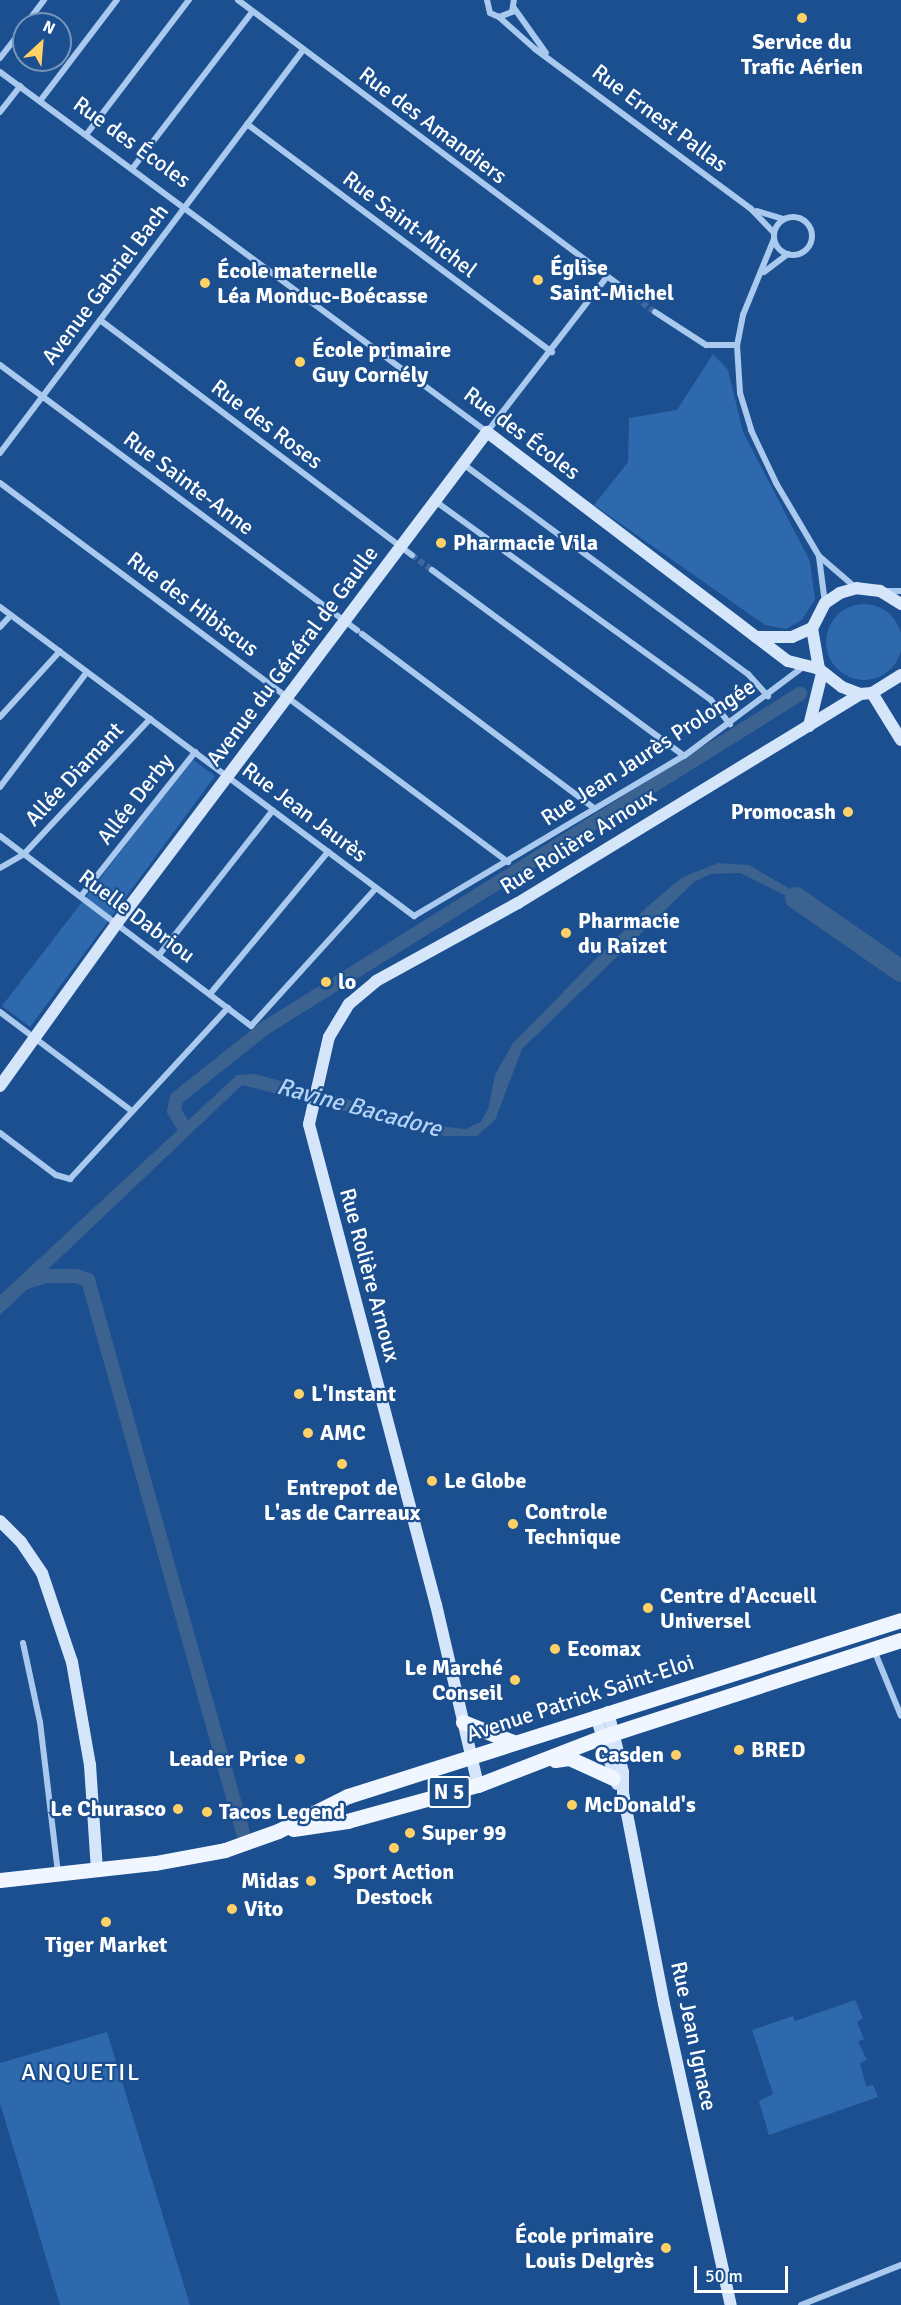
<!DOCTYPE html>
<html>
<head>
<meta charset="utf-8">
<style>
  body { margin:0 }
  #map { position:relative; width:901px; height:2305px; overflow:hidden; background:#1b4f8f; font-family:Signika,sans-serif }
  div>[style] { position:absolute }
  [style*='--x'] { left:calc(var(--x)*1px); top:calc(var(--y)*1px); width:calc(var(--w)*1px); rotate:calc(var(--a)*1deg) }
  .green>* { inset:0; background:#2e69ad }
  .round { border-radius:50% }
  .water>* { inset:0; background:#3c6290 }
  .canal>* { height:14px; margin:-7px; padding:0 7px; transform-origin:7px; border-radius:7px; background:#3c6290 }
  .river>* { height:22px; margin:-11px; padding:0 11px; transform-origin:11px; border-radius:11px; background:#3c6290 }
  .street-tunnel>* { height:6px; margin-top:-3px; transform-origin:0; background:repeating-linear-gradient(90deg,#3d69a0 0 6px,transparent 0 9px) }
  .street>* { height:6px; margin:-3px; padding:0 3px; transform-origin:3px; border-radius:3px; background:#a9c9ee }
  .street>.ring { margin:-3px; padding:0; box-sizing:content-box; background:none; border:6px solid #a9c9ee; border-radius:50% }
  .secondary>* { height:12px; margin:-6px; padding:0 6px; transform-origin:6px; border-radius:6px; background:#d6e6fa }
  .primary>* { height:15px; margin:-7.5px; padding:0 7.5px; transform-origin:7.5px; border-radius:7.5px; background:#f0f6ff }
  .dots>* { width:16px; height:16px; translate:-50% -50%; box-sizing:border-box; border:3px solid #1b4f8f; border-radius:50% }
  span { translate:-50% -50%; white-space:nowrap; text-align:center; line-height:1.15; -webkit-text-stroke:4.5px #1b4f8f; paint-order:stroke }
  .shield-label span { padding:2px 4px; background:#1b4f8f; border:2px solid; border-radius:4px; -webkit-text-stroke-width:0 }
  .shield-label { font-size:21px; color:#fff; font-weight:700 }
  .poi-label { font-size:22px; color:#fff; font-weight:700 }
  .left { translate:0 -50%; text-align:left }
  .right { translate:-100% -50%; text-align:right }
  .street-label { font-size:22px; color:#fff }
  .water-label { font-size:24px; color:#b5d3f5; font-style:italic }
  .neighbourhood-label { font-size:24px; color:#fff; letter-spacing:1.5px }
  .north { position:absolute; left:12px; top:12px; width:60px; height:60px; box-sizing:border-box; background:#1b4f8f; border:2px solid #7695bc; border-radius:50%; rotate:26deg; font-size:16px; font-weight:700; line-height:24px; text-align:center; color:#fff }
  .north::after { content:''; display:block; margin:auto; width:21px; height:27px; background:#ffd166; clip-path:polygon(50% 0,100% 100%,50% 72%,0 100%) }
  .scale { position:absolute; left:694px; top:2266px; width:94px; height:27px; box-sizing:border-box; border:3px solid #fff; border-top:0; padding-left:8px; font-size:18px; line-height:21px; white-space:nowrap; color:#fff; -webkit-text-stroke:4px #1b4f8f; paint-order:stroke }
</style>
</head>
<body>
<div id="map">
  <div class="green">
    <i style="clip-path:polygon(713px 354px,728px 370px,743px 432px,810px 561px,815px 599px,802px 620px,786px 629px,765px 625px,594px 505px,628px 462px,629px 418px,677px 410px)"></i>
    <i class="round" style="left:826px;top:604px;width:76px;height:76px"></i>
    <i style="clip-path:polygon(192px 759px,215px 776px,30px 1027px,2px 1006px)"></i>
    <i style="clip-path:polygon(855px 2000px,863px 2018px,857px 2022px,864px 2039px,858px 2042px,867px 2060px,860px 2063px,866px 2086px,873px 2085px,878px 2097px,769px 2135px,759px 2101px,773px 2094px,752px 2030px,793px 2016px,795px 2021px)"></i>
    <i style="clip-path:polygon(107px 2032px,190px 2305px,60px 2305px,0 2103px,0 2063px)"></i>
  </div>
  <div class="water">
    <i style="clip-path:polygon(718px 863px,749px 865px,807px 899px,823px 914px,740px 873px,711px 874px,694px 882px,522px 1049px,495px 1120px,477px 1136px,444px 1136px,242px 1085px,0 1315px,0 1295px,237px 1075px,255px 1074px,447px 1127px,465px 1129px,481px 1122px,488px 1109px,495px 1075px,513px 1043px,646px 908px,681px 878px)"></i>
  </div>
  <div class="canal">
    <i style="--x:184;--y:1127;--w:19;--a:-122"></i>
    <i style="--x:174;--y:1111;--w:13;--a:-77"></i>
    <i style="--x:177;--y:1098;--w:112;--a:-38.5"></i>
    <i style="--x:265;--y:1028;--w:631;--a:-31.98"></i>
    <i style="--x:24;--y:1283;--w:22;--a:-18"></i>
    <i style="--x:45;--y:1276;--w:31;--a:0"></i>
    <i style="--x:76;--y:1276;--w:13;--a:18"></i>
    <i style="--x:88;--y:1280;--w:574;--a:74.34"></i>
  </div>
  <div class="river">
    <i style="--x:796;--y:898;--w:128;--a:34.8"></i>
  </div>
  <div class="street-tunnel">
    <i style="--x:628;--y:292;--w:34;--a:37"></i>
    <i style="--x:412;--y:555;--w:25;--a:37"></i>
  </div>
  <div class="street">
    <i style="--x:238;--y:0;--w:487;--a:36.8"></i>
    <i style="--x:487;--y:0;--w:13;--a:77"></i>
    <i style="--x:490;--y:13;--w:10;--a:24"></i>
    <i style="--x:499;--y:17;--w:14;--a:-21"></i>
    <i style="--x:512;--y:12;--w:12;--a:-81"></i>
    <i style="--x:514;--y:8;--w:55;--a:54.6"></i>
    <i style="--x:499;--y:17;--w:48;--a:41.6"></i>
    <i style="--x:535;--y:49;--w:269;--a:36.5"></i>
    <i style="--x:751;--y:209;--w:33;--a:46"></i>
    <i style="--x:26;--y:24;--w:30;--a:-53"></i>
    <i style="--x:0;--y:58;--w:39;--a:-52"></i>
    <i style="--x:0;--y:72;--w:606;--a:36.47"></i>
    <i style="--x:487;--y:432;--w:196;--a:-52.3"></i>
    <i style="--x:40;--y:101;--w:127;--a:-52.7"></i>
    <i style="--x:0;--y:112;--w:33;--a:-52"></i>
    <i style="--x:247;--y:124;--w:381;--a:36.8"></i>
    <i style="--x:86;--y:135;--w:170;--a:-52.7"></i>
    <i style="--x:132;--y:169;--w:198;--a:-52.6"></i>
    <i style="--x:757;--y:211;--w:28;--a:17"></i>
    <i class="ring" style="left:774px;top:217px;width:32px;height:32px"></i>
    <i style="--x:774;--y:239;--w:82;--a:112.2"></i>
    <i style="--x:743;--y:315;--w:31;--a:101"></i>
    <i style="--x:737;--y:345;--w:48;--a:86.4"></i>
    <i style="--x:740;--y:393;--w:39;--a:73"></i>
    <i style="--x:751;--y:430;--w:59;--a:64.7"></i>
    <i style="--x:776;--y:483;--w:85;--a:59.5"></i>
    <i style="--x:819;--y:556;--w:49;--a:40.9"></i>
    <i style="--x:764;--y:272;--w:30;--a:-37"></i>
    <i style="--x:655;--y:312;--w:61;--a:32.9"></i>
    <i style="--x:706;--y:345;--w:31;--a:0"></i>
    <i style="--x:100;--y:320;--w:391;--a:37"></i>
    <i style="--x:0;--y:365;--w:445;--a:36.6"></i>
    <i style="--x:0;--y:453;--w:504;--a:-53.06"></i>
    <i style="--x:463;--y:464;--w:354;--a:36.4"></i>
    <i style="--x:748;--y:674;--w:30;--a:48"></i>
    <i style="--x:0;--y:483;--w:634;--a:36.73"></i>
    <i style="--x:435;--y:501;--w:340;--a:35.8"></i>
    <i style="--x:711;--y:700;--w:31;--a:52"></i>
    <i style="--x:819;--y:557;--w:46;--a:82.6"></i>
    <i style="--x:432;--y:570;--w:313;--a:36.4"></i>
    <i style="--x:884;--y:591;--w:17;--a:0"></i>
    <i style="--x:0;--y:607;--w:517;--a:36.74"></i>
    <i style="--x:414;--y:916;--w:314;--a:-30.7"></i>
    <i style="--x:684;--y:756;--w:149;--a:-36.8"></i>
    <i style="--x:0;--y:627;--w:16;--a:-47"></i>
    <i style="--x:362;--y:634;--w:291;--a:36.9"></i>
    <i style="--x:0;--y:717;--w:89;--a:-47.7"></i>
    <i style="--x:0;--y:787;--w:144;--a:-52.9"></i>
    <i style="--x:0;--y:836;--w:315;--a:37.1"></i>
    <i style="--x:251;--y:1026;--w:186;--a:-47.8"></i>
    <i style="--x:0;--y:868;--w:28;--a:-30"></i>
    <i style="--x:24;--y:854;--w:185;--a:-47"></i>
    <i style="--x:81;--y:896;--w:184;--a:-51.6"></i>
    <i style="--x:159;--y:955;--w:184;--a:-51.8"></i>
    <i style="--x:210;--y:994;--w:185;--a:-50.3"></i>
    <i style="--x:0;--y:1012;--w:165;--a:36.9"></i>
    <i style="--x:0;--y:1133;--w:70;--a:36.9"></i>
    <i style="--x:56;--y:1175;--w:15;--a:16"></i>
    <i style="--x:70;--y:1179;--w:233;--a:-47.3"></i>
    <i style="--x:23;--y:1643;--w:81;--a:77.9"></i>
    <i style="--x:40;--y:1722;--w:152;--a:83.2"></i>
    <i style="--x:874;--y:1650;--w:71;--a:67.8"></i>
    <i style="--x:801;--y:2305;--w:108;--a:-21.8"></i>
  </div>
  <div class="secondary">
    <i style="--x:901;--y:604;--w:25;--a:-148"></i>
    <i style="--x:880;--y:591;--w:23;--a:-173"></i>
    <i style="--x:857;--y:588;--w:18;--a:164"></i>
    <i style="--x:840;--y:593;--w:18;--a:146"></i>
    <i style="--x:825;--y:603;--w:28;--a:117"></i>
    <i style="--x:812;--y:628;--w:42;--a:80.3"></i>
    <i style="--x:819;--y:669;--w:29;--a:38"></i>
    <i style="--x:842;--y:687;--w:19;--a:21"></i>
    <i style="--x:860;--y:694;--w:12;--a:-5"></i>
    <i style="--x:872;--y:693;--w:34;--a:-32"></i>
    <i style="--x:756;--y:637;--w:36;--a:0"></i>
    <i style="--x:792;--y:637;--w:22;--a:-24"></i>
    <i style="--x:872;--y:693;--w:55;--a:58.3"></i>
    <i style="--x:809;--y:726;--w:55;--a:-76.2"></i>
    <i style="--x:0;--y:1086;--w:201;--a:-54.3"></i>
    <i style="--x:117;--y:923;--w:615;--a:-53"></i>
    <i style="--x:487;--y:432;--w:378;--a:37.3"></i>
    <i style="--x:788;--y:661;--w:32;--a:14"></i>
    <i style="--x:0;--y:1521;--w:30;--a:45"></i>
    <i style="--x:21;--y:1542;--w:37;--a:56"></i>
    <i style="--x:42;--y:1573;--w:94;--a:71.4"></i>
    <i style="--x:72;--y:1662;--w:105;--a:80.1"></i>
    <i style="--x:90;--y:1765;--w:105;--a:86.2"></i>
    <i style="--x:608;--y:1712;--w:62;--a:76"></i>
    <i style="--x:623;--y:1772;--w:21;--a:90"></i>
    <i style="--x:623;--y:1793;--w:215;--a:79"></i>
    <i style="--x:664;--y:2004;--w:308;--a:77.5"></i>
    <i style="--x:596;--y:1716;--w:71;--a:72.8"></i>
    <i style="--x:478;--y:1785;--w:185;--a:-103.1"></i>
    <i style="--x:436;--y:1605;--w:497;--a:-104.8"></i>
    <i style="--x:309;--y:1124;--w:89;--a:-77.1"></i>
    <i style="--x:329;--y:1037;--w:39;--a:-59"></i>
    <i style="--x:349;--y:1004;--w:35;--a:-40"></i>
    <i style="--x:376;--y:981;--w:162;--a:-28.8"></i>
    <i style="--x:518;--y:903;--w:401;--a:-31.4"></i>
  </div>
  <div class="primary">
    <i style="--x:463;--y:1722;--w:54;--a:21.8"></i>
    <i style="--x:555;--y:1760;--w:14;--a:-8"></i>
    <i style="--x:569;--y:1758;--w:48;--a:24.4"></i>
    <i style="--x:293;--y:1829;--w:55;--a:-8.4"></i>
    <i style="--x:347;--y:1821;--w:136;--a:-15.4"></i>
    <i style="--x:478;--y:1785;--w:133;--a:-21.2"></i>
    <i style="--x:602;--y:1737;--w:314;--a:-18"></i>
    <i style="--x:0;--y:1880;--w:156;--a:-6.3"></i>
    <i style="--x:155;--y:1863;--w:71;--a:-10.5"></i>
    <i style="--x:225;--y:1850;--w:56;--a:-19.7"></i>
    <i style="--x:278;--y:1831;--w:78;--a:-26.6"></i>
    <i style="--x:348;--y:1796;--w:580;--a:-17.65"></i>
  </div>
  <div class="dots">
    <i style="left:802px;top:18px;background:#ffd166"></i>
    <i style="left:538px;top:280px;background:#ffd166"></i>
    <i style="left:205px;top:283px;background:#ffd166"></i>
    <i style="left:300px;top:362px;background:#ffd166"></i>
    <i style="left:441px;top:543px;background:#ffd166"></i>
    <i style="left:848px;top:812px;background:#ffd166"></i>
    <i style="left:566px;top:933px;background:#ffd166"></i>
    <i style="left:326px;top:982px;background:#ffd166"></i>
    <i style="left:299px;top:1394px;background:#ffd166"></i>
    <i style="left:308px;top:1433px;background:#ffd166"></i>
    <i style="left:342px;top:1464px;background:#ffd166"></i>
    <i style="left:432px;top:1481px;background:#ffd166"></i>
    <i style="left:513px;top:1524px;background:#ffd166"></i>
    <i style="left:648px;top:1608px;background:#ffd166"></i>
    <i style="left:555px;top:1649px;background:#ffd166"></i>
    <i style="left:515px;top:1680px;background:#ffd166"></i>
    <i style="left:739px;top:1750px;background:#ffd166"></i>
    <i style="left:676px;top:1755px;background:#ffd166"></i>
    <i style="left:300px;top:1759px;background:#ffd166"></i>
    <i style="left:572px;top:1805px;background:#ffd166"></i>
    <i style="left:178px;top:1809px;background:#ffd166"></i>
    <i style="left:207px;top:1812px;background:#ffd166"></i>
    <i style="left:410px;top:1833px;background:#ffd166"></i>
    <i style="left:394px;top:1848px;background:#ffd166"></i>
    <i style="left:311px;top:1881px;background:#ffd166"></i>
    <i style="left:232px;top:1909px;background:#ffd166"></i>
    <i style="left:106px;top:1922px;background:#ffd166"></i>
    <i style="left:666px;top:2248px;background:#ffd166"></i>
  </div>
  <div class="shield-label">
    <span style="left:449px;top:1792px">N 5</span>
  </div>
  <div class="poi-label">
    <span style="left:802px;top:54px">Service du<br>Trafic Aérien</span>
    <span class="left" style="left:550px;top:280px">Église<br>Saint-Michel</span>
    <span class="left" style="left:217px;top:283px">École maternelle<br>Léa Monduc-Boécasse</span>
    <span class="left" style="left:312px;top:362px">École primaire<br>Guy Cornély</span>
    <span class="left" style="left:453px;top:543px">Pharmacie Vila</span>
    <span class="right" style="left:836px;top:812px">Promocash</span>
    <span class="left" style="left:578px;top:933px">Pharmacie<br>du Raizet</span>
    <span class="left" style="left:338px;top:982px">lo</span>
    <span class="left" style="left:311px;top:1394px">L'Instant</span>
    <span class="left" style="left:320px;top:1433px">AMC</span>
    <span class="left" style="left:444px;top:1481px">Le Globe</span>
    <span style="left:342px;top:1500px">Entrepot de<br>L'as de Carreaux</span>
    <span class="left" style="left:525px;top:1524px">Controle<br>Technique</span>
    <span class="left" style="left:660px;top:1608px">Centre d'Accuell<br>Universel</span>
    <span class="left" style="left:567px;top:1649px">Ecomax</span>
    <span class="right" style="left:503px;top:1680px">Le Marché<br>Conseil</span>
    <span class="left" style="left:751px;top:1750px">BRED</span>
    <span class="right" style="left:664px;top:1755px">Casden</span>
    <span class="right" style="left:288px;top:1759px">Leader Price</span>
    <span class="left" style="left:584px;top:1805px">McDonald's</span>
    <span class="right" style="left:166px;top:1809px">Le Churasco</span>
    <span class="left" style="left:219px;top:1812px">Tacos Legend</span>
    <span class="left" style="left:422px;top:1833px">Super 99</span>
    <span style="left:394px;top:1884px">Sport Action<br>Destock</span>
    <span class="right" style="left:299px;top:1881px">Midas</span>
    <span class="left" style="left:244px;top:1909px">Vito</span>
    <span style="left:106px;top:1945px">Tiger Market</span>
    <span class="right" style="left:654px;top:2248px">École primaire<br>Louis Delgrès</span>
  </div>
  <div class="street-label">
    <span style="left:660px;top:118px;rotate:37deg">Rue Ernest Pallas</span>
    <span style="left:433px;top:125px;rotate:37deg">Rue des Amandiers</span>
    <span style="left:132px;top:142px;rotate:36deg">Rue des Écoles</span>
    <span style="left:410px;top:224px;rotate:37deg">Rue Saint-Michel</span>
    <span style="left:105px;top:284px;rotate:-53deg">Avenue Gabriel Bach</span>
    <span style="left:267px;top:424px;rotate:37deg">Rue des Roses</span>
    <span style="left:522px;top:433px;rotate:37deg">Rue des Écoles</span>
    <span style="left:189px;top:483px;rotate:37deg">Rue Sainte-Anne</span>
    <span style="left:193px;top:604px;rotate:37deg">Rue des Hibiscus</span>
    <span style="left:292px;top:656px;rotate:-53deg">Avenue du Général de Gaulle</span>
    <span style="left:648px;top:752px;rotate:-33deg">Rue Jean Jaurès Prolongée</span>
    <span style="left:74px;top:774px;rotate:-47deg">Allée Diamant</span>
    <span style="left:135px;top:799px;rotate:-52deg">Allée Derby</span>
    <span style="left:305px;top:812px;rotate:37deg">Rue Jean Jaurès</span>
    <span style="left:578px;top:841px;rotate:-32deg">Rue Rolière Arnoux</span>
    <span style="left:137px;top:916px;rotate:37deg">Ruelle Dabriou</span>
    <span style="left:370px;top:1275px;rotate:75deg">Rue Rolière Arnoux</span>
    <span style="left:580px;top:1698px;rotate:-18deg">Avenue Patrick Saint-Eloi</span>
    <span style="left:694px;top:2036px;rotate:78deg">Rue Jean Ignace</span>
  </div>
  <div class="water-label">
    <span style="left:359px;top:1108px;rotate:15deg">Ravine Bacadore</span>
  </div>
  <div class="neighbourhood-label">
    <span style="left:81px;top:2073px">ANQUETIL</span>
  </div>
  <div class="north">N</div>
  <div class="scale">50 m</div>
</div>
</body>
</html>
